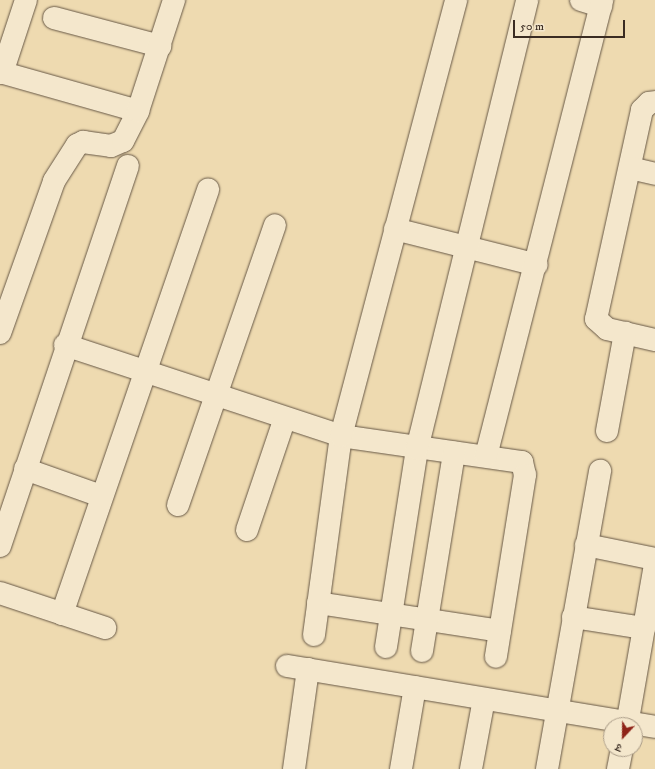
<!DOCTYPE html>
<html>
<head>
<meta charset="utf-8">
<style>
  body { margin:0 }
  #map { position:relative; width:655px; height:769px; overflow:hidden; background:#eedab0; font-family:"IM FELL DW Pica","Noto Serif Devanagari",serif }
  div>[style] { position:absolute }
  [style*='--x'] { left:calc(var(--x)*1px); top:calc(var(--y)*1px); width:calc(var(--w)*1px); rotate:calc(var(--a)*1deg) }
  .roads { filter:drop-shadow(0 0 1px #675846) drop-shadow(0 0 1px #675846) }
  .minor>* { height:22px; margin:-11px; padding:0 11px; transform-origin:11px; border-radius:11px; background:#f4e7cc }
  span { translate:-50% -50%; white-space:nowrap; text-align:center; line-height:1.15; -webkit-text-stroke:4px #f4e7cc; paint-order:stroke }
  .north { position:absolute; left:603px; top:717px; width:40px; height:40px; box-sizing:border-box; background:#f4e7cc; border:1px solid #aa9c88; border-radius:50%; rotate:202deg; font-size:11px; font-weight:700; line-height:16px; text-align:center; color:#3a2c22 }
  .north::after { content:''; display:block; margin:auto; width:14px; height:18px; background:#8f2418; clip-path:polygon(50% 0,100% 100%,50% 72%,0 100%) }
  .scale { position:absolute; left:513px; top:20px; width:112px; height:18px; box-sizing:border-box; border:2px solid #3a2c22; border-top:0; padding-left:5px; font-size:12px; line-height:14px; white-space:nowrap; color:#3a2c22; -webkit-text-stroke:3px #f4e7cc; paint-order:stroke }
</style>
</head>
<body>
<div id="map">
  <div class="roads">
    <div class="minor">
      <i style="--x:581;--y:0;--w:21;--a:17"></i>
      <i style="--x:54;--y:18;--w:110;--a:14.8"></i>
      <i style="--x:0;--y:72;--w:143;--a:15.8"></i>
      <i style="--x:2;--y:73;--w:77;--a:-71.8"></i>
      <i style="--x:655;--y:102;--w:6;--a:171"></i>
      <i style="--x:649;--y:103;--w:10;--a:135"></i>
      <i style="--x:642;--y:110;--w:214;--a:102.4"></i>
      <i style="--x:596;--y:319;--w:15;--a:42"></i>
      <i style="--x:607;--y:329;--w:49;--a:12.9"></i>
      <i style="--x:630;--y:168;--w:26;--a:13"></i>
      <i style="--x:395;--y:229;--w:146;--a:14.2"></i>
      <i style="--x:0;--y:333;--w:161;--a:-70.4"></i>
      <i style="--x:54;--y:181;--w:43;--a:-57.4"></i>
      <i style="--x:77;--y:145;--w:7;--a:-27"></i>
      <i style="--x:83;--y:142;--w:28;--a:8"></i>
      <i style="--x:111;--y:146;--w:13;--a:-23"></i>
      <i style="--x:123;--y:141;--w:34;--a:-63"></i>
      <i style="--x:138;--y:111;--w:117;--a:-72"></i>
      <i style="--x:65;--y:345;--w:291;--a:18.2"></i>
      <i style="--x:341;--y:436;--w:183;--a:8.2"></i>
      <i style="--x:522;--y:462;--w:13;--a:77"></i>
      <i style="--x:525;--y:475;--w:184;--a:99.1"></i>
      <i style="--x:607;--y:431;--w:100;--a:-79.6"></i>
      <i style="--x:486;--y:456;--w:471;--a:-75.7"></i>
      <i style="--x:25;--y:469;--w:81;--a:19.6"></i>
      <i style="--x:178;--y:505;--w:296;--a:-70.9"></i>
      <i style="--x:247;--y:530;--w:118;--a:-71.3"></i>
      <i style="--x:586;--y:545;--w:70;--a:11.5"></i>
      <i style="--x:0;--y:546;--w:401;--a:-71.4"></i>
      <i style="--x:0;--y:593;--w:111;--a:18.4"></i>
      <i style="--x:318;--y:603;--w:184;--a:8.7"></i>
      <i style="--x:62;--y:614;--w:449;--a:-71"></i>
      <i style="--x:573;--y:617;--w:72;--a:8.8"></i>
      <i style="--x:314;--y:635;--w:201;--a:-82.3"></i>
      <i style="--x:341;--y:436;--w:451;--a:-75.2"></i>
      <i style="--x:386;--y:647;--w:200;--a:-81.1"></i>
      <i style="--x:417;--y:449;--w:462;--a:-76.2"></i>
      <i style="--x:422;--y:651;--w:201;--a:-80.8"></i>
      <i style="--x:287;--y:666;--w:373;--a:9.4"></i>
      <i style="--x:627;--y:725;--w:162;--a:-80.1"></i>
      <i style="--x:294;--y:769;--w:101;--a:-82"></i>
      <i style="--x:401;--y:769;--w:83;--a:-80.3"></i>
      <i style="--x:471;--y:769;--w:71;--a:-79.5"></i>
      <i style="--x:547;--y:769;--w:303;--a:-79.9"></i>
      <i style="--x:618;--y:769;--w:20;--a:-79"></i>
    </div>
  </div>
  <div class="north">उ</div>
  <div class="scale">50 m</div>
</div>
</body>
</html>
